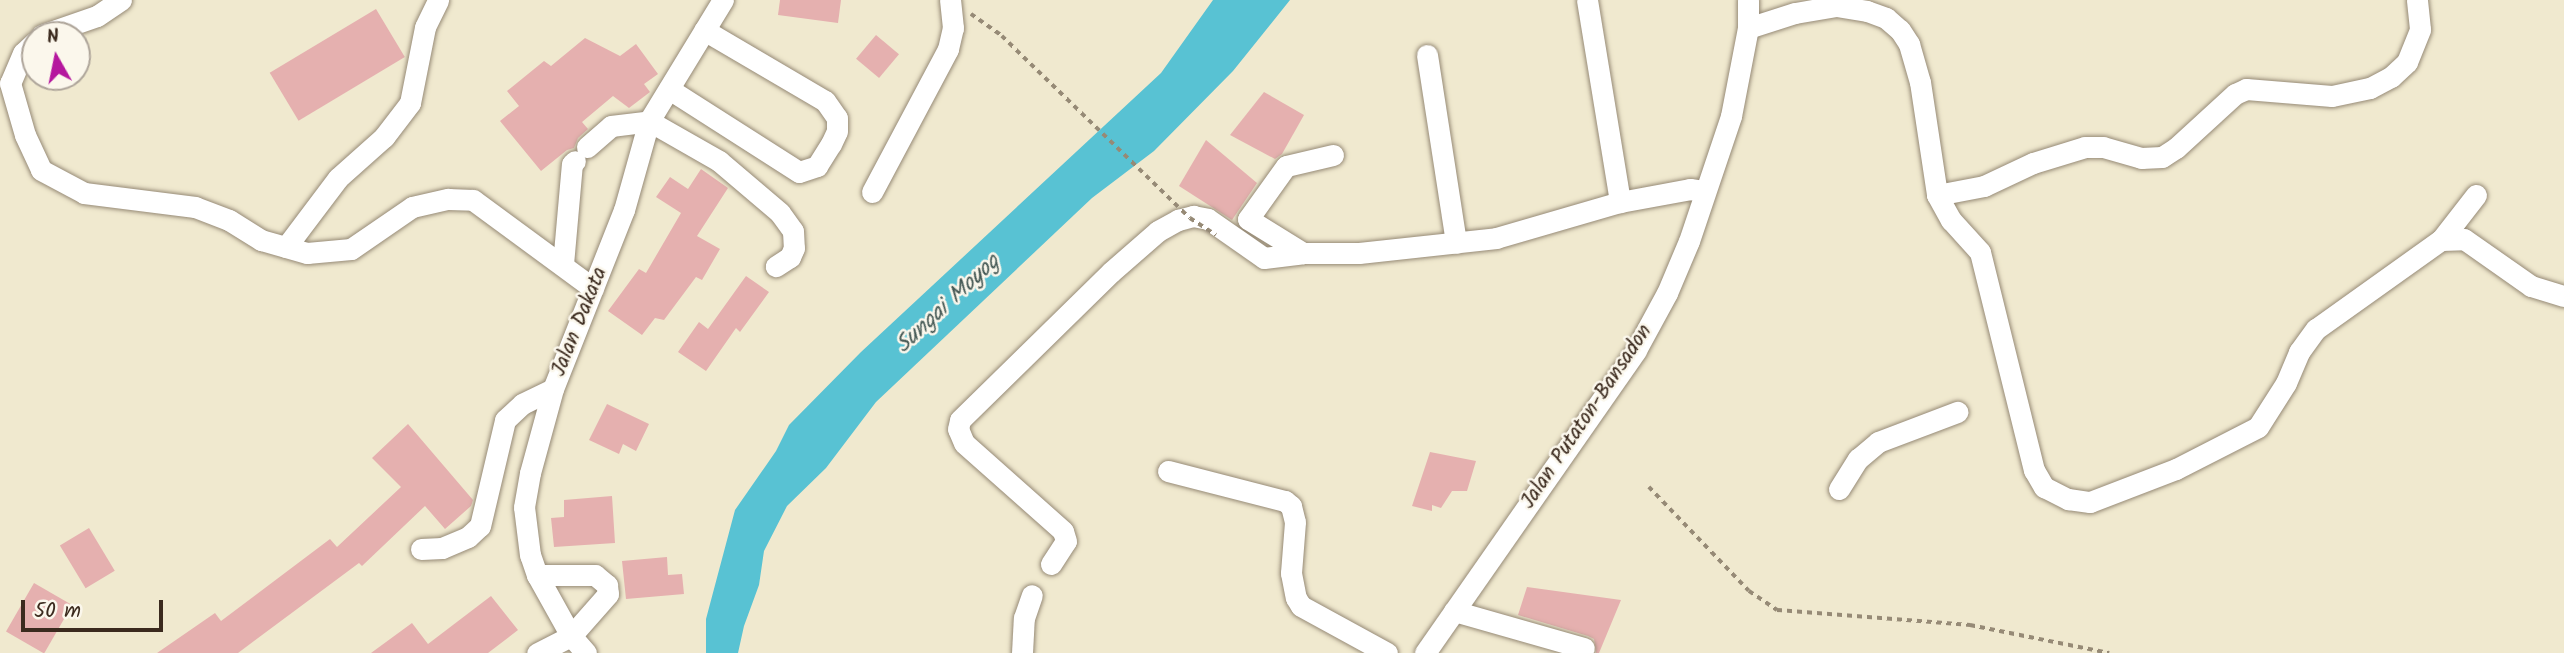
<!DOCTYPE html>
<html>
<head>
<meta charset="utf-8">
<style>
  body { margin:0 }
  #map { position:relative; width:2564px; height:653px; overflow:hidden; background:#f0e9cf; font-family:Kalam,sans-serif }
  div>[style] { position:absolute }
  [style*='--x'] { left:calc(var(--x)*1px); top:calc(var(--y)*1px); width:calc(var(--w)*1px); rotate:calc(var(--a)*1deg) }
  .water>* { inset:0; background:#58c2d3 }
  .building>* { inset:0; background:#e5b0af; transform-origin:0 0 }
  .path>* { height:3.5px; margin-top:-1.75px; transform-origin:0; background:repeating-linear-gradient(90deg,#968a76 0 5px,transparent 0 10px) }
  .roads { filter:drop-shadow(0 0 2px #968a76) drop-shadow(0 0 2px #968a76) }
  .minor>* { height:21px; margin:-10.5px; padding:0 10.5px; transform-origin:10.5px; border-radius:10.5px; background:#fff }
  .path-bridge>* { height:3.5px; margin-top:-1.75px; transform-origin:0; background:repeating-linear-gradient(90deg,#968a76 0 5px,transparent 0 10px) }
  span { translate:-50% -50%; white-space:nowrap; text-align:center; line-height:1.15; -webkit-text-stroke:5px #fbf7ec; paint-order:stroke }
  .street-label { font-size:21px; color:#3b2a1e }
  .water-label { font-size:23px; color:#445854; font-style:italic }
  .north { position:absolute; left:21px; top:21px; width:70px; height:70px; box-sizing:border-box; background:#fbf7ec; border:2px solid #aea59a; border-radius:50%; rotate:351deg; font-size:19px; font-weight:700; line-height:28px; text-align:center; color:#3b2a1e }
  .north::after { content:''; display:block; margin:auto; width:24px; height:32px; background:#b5179e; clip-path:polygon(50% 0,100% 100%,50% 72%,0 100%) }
  .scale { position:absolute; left:21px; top:600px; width:142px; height:32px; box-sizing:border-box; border:4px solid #3b2a1e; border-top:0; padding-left:9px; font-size:21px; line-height:24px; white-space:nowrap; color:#3b2a1e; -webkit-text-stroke:5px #fbf7ec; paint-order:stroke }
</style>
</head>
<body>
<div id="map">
  <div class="water">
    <i style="clip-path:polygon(1213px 0,1290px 0,1233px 71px,1154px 151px,1092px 198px,876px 402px,826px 468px,787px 506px,764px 551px,759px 585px,744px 626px,738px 653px,706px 653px,706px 619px,735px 510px,776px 451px,789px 425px,861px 352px,1161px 73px)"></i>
  </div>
  <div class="building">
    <i style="clip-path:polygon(780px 0,841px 0,838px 23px,778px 15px)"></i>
    <i style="left:376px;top:9px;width:56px;height:124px;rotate:59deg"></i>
    <i style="left:876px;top:35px;width:30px;height:31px;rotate:40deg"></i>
    <i style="clip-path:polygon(585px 38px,620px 56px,636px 44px,658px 74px,644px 84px,650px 92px,629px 108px,613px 96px,582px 122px,588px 129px,578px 138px,574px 148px,567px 150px,541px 171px,500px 121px,519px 106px,507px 91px,544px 61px,551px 66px)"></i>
    <i style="clip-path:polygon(1264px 92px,1304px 115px,1282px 154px,1275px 159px,1230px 135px)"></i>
    <i style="clip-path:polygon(1206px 140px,1257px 183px,1232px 220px,1179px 186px)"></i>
    <i style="clip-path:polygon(701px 169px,728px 188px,697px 236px,720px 249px,702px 280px,696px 277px,664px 320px,655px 318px,642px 335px,608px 311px,639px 269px,646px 273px,681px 213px,656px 197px,670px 177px,688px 189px)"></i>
    <i style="clip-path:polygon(746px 276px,769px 292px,740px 332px,736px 328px,706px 371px,678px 352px,699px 322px,708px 329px)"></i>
    <i style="clip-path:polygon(607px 404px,649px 424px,636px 451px,623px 444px,619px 454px,589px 440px)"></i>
    <i style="clip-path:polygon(408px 424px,473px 500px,471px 506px,445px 529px,425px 506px,362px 566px,359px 563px,238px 653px,157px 653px,215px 613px,221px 621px,330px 539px,337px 547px,401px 487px,372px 458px)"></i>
    <i style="clip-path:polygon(1430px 452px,1476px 461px,1467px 491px,1452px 491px,1441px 508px,1432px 505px,1432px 511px,1412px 506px)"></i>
    <i style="clip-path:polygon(612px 496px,615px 543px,554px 547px,551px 518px,564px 517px,564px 500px)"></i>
    <i style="left:89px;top:528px;width:50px;height:34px;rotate:59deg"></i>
    <i style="clip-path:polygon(667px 557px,668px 575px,682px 574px,684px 594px,626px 599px,622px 561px)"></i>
    <i style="left:34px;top:583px;width:44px;height:56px;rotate:30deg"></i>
    <i style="clip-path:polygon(1527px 587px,1621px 600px,1599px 653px,1596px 653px,1594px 639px,1588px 636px,1518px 615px)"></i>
    <i style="clip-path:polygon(491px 596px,518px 630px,488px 653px,371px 653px,412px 623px,428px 644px)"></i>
  </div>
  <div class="path">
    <i style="--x:971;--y:14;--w:38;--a:35"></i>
    <i style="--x:1002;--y:36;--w:91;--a:44.1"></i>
    <i style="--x:1649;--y:487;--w:144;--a:46.1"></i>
    <i style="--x:1749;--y:591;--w:34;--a:34"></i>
    <i style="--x:1777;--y:610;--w:194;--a:4.4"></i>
    <i style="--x:1970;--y:625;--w:142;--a:11.4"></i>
  </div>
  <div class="roads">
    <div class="minor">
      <i style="--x:1587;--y:0;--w:205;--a:80.7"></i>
      <i style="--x:1748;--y:28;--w:49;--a:-17.7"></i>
      <i style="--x:1795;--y:13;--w:42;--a:-9.7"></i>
      <i style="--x:1836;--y:6;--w:31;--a:9"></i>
      <i style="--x:1867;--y:11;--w:20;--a:20"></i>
      <i style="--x:1886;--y:18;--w:18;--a:41"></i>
      <i style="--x:1900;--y:30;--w:17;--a:57"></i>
      <i style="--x:1909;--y:44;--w:40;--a:74"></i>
      <i style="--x:1920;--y:82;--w:114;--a:81.4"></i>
      <i style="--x:1937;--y:195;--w:29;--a:61"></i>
      <i style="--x:1951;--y:220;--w:43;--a:47.8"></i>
      <i style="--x:1980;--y:252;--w:225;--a:76.1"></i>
      <i style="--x:2034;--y:470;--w:20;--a:60"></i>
      <i style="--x:2044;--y:487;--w:27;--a:27"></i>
      <i style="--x:2068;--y:499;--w:22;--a:8"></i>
      <i style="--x:2090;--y:502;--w:92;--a:-21"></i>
      <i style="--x:2176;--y:469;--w:92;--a:-27.1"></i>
      <i style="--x:2258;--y:427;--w:52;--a:-57.5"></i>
      <i style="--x:2286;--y:383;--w:34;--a:-67"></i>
      <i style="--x:2299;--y:352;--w:29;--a:-54"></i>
      <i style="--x:2316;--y:329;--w:153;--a:-35.5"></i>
      <i style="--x:2441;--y:240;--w:23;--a:-2"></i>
      <i style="--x:2464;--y:239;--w:82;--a:35"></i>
      <i style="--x:2531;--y:286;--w:34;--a:17"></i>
      <i style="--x:42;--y:35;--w:58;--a:-19.1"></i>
      <i style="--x:97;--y:16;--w:29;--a:-34"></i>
      <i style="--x:35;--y:42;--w:16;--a:137"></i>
      <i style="--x:23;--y:53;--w:33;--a:113"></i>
      <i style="--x:10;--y:83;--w:54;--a:73.9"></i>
      <i style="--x:25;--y:135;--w:38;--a:65"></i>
      <i style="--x:41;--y:170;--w:49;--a:28.1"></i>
      <i style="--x:84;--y:193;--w:112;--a:7.2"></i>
      <i style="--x:195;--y:207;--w:36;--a:21"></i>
      <i style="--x:229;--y:220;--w:38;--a:32"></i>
      <i style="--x:261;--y:240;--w:48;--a:15.8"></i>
      <i style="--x:307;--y:253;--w:44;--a:-5.2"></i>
      <i style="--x:351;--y:249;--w:74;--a:-34.5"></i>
      <i style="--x:412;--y:207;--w:37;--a:-13"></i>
      <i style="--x:448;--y:199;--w:25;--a:2"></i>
      <i style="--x:473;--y:200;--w:149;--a:36.3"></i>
      <i style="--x:1427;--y:55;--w:190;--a:81.2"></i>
      <i style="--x:669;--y:89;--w:154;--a:32.6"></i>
      <i style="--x:799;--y:172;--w:19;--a:-18"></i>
      <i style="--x:817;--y:166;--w:26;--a:-58"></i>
      <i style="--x:831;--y:144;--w:14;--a:-65"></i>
      <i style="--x:837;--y:131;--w:13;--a:-90"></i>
      <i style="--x:837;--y:118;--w:21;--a:-125"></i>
      <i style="--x:825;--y:101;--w:140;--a:-149.6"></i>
      <i style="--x:587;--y:147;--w:32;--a:-41"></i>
      <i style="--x:611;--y:126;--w:38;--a:-7"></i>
      <i style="--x:649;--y:121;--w:81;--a:29.7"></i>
      <i style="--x:719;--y:161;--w:80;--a:40.4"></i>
      <i style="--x:780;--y:213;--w:22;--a:54"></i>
      <i style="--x:793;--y:231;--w:17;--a:87"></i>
      <i style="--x:794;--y:248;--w:10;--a:114"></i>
      <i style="--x:790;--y:257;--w:17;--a:147"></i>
      <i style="--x:1333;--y:155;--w:48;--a:166.8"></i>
      <i style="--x:1286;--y:166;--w:65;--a:125.6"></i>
      <i style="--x:1248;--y:219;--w:65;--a:31.7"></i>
      <i style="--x:1303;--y:253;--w:56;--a:0"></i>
      <i style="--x:1359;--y:253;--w:138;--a:-6.2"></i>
      <i style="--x:1496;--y:238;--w:129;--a:-16.2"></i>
      <i style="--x:1620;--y:202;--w:71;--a:-10.5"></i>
      <i style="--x:1690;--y:189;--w:15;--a:8"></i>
      <i style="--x:872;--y:192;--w:162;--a:-62"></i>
      <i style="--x:948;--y:49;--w:22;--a:-77"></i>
      <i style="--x:953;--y:28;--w:28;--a:-96"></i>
      <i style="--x:1937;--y:195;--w:48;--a:-10.8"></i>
      <i style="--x:1984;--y:186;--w:54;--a:-25.1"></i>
      <i style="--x:2033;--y:163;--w:54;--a:-17.1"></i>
      <i style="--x:2085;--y:147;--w:18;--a:0"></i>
      <i style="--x:2103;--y:147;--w:40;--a:16"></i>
      <i style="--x:2141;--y:158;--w:21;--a:-3"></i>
      <i style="--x:2162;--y:157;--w:17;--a:-33"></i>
      <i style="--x:2176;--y:148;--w:80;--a:-42.5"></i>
      <i style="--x:2235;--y:94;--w:12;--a:-24"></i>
      <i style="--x:2246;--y:89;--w:86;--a:4.7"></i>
      <i style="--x:2332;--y:96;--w:39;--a:-12"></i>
      <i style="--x:2370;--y:88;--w:24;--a:-28"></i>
      <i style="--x:2391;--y:77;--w:22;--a:-43"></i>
      <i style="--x:2407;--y:62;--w:35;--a:-68"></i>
      <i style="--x:2420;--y:29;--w:29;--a:-96"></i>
      <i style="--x:2441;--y:240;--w:57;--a:-52.1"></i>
      <i style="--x:286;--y:247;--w:86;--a:-53"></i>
      <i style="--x:338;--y:178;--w:62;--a:-41.7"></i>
      <i style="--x:384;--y:137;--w:43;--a:-52.6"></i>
      <i style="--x:410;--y:103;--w:77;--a:-78.8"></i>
      <i style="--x:425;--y:27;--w:30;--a:-64"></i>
      <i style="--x:563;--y:264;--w:100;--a:-84.9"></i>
      <i style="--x:572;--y:164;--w:4;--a:-45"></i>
      <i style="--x:1168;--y:471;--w:121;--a:14.4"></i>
      <i style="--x:1285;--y:501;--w:8;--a:40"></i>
      <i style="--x:1291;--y:506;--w:16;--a:76"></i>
      <i style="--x:1295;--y:522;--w:51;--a:94.5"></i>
      <i style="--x:1291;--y:573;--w:25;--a:79"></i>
      <i style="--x:1296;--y:598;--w:9;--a:58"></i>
      <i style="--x:1301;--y:606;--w:98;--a:28.7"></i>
      <i style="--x:1839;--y:489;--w:36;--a:-58"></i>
      <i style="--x:1858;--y:459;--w:26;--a:-40"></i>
      <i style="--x:1878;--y:442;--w:85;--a:-20.8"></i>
      <i style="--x:421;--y:549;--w:21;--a:-3"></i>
      <i style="--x:442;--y:548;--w:28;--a:-23"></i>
      <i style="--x:468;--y:537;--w:16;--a:-43"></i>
      <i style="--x:480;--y:526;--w:109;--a:-76.7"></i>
      <i style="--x:505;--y:420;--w:23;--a:-43"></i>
      <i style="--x:522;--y:404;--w:34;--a:-26"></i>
      <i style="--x:1051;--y:564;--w:27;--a:-57"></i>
      <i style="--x:1066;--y:541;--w:10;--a:-107"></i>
      <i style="--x:1063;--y:531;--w:132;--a:-138.4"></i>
      <i style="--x:964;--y:443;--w:15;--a:-113"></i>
      <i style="--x:958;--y:429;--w:9;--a:-77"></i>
      <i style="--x:960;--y:420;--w:211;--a:-44.4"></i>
      <i style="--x:1111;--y:272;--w:62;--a:-41.1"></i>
      <i style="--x:1158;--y:231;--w:23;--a:-29"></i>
      <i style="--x:1178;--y:220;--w:16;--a:-15"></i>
      <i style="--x:1193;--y:216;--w:15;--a:11"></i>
      <i style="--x:1208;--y:219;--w:68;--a:34.9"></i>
      <i style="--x:1264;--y:258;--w:39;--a:-7"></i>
      <i style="--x:537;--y:575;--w:58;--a:0"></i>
      <i style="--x:595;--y:575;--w:16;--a:40"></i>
      <i style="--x:607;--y:585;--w:9;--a:84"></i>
      <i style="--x:608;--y:594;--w:56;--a:131.4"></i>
      <i style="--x:571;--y:636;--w:38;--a:153"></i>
      <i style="--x:1454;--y:611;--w:135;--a:15.9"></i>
      <i style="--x:586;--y:653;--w:23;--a:-131"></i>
      <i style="--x:571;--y:636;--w:70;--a:-119.1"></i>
      <i style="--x:537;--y:575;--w:21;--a:-109"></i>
      <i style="--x:530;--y:555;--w:48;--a:-97.1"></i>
      <i style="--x:524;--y:507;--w:35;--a:-80"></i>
      <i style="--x:530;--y:473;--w:87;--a:-74.7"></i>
      <i style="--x:553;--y:389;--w:193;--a:-68.4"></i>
      <i style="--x:624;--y:210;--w:92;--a:-74.3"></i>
      <i style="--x:649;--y:121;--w:142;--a:-58.6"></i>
      <i style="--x:1022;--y:653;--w:35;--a:-87"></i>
      <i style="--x:1024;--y:618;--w:24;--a:-71"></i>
      <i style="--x:1425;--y:653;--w:369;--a:-55.1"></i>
      <i style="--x:1636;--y:350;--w:65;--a:-61.5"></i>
      <i style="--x:1667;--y:293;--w:56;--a:-67.1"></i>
      <i style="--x:1689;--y:241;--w:132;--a:-71.4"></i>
      <i style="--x:1731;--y:116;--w:90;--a:-79.1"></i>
      <i style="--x:1748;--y:28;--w:28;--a:-90"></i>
    </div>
  </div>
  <div class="path-bridge">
    <i style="--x:1067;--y:99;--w:171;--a:44.1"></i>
    <i style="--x:1190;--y:218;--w:31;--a:33"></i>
  </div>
  <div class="street-label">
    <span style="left:580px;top:322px;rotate:-68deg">Jalan Dakata</span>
    <span style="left:1587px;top:417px;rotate:-56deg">Jalan Putaton-Bansadon</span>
  </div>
  <div class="water-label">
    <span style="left:948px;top:304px;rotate:-43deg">Sungai Moyog</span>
  </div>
  <div class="north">N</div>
  <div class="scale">50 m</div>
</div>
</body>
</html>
